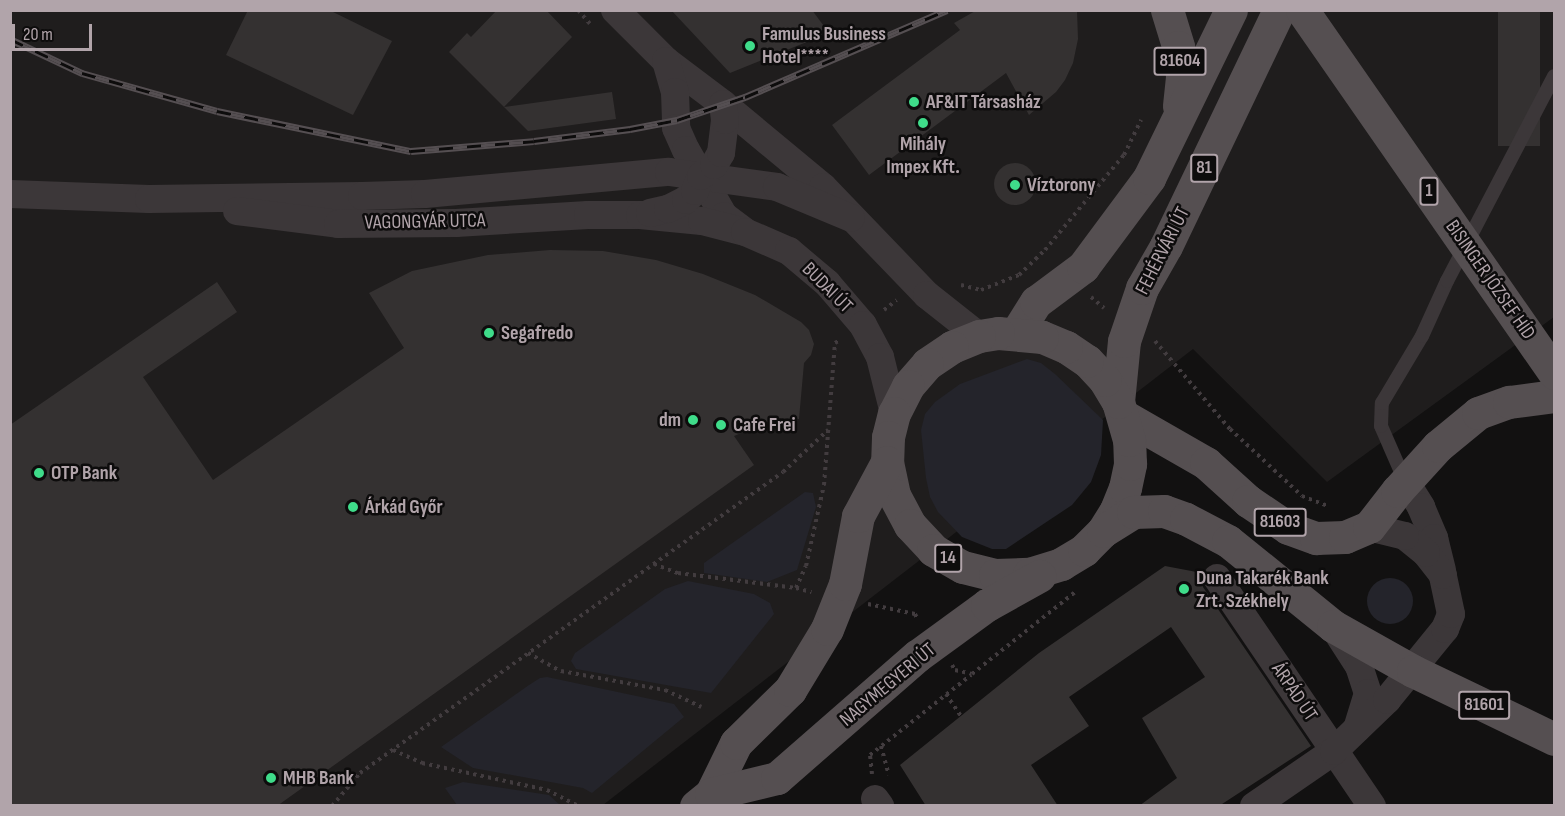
<!DOCTYPE html>
<html>
<head>
<meta charset="utf-8">
<style>
  body { margin:0 }
  #map { position:relative; width:1565px; height:816px; overflow:hidden; background:#121111; font-family:"Sofia Sans Condensed",sans-serif }
  div>[style] { position:absolute }
  [style*='--x'] { left:calc(var(--x)*1px); top:calc(var(--y)*1px); width:calc(var(--w)*1px); rotate:calc(var(--a)*1deg) }
  .built>* { inset:0; background:#1f1d1d }
  .green>* { inset:0; background:#24242b }
  .round { border-radius:50% }
  .building>* { inset:0; background:#343131; transform-origin:0 0 }
  .path>* { height:4px; margin-top:-2px; transform-origin:0; background:repeating-linear-gradient(90deg,#423c3f 0 3px,transparent 0 7.5px) }
  .service>* { height:14px; margin:-7px; padding:0 7px; transform-origin:7px; border-radius:7px; background:#3c3739 }
  .minor>* { height:28px; margin:-14px; padding:0 14px; transform-origin:14px; border-radius:14px; background:#3c3739 }
  .primary>* { height:33px; margin:-16.5px; padding:0 16.5px; transform-origin:16.5px; border-radius:16.5px; background:#554f51 }
  .rail>* { height:7px; margin-top:-3.5px; transform-origin:0; background:repeating-linear-gradient(90deg,#0d0c0c 0 14px,#554f52 0 28px); box-sizing:border-box; border-block:2px solid #554f52 }
  .primary-bridge>* { height:33px; margin:-16.5px; padding:0 16.5px; transform-origin:16.5px; border-radius:16.5px; background:#554f51 }
  .dots>* { width:16px; height:16px; translate:-50% -50%; box-sizing:border-box; border:3px solid #0d0c0c; border-radius:50% }
  span { translate:-50% -50%; white-space:nowrap; text-align:center; line-height:1.15; -webkit-text-stroke:5px #0d0c0c; paint-order:stroke }
  .shield-label span { padding:2px 4px; background:#0d0c0c; border:2px solid; border-radius:4px; -webkit-text-stroke-width:0 }
  .shield-label { font-size:18px; color:#b1a4aa; font-weight:700 }
  .poi-label { font-size:20px; color:#b1a4aa; font-weight:700 }
  .left { translate:0 -50%; text-align:left }
  .right { translate:-100% -50%; text-align:right }
  .street-label { font-size:20px; color:#b1a4aa }
  .frame { position:absolute; inset:0; border:12px solid #b1a4aa; pointer-events:none }
  .scale { position:absolute; left:12px; top:24px; width:80px; height:27px; box-sizing:border-box; border:3px solid #b1a4aa; border-top:0; padding-left:8px; font-size:18px; line-height:21px; white-space:nowrap; color:#b1a4aa; -webkit-text-stroke:4px #0d0c0c; paint-order:stroke }
</style>
</head>
<body>
<div id="map">
  <div class="built">
    <i style="clip-path:polygon(10px 11px,1554px 11px,1554px 317px,1327px 482px,1193px 349px,603px 805px,11px 805px)"></i>
  </div>
  <div class="green">
    <i style="clip-path:polygon(1027px 359px,1041px 363px,1055px 374px,1103px 420px,1101px 455px,1091px 482px,1072px 505px,1006px 549px,992px 549px,962px 537px,938px 512px,930px 497px,926px 478px,921px 430px,925px 414px,935px 402px,960px 384px)"></i>
    <i style="clip-path:polygon(805px 492px,813px 493px,816px 507px,797px 570px,767px 582px,704px 573px,704px 563px)"></i>
    <i class="round" style="left:1367px;top:578px;width:46px;height:46px"></i>
    <i style="clip-path:polygon(688px 581px,754px 594px,770px 603px,774px 614px,711px 693px,576px 669px,571px 661px,575px 653px,665px 589px)"></i>
    <i style="clip-path:polygon(547px 677px,674px 704px,684px 717px,592px 793px,583px 788px,473px 768px,441px 747px,529px 685px,540px 678px)"></i>
    <i style="clip-path:polygon(463px 782px,549px 795px,560px 805px,457px 805px,445px 788px)"></i>
  </div>
  <div class="building">
    <i style="clip-path:polygon(248px 10px,329px 10px,392px 41px,353px 115px,226px 55px)"></i>
    <i style="clip-path:polygon(497px 10px,546px 10px,572px 37px,504px 107px,612px 92px,616px 119px,528px 131px,449px 52px,467px 33px,471px 37px)"></i>
    <i style="clip-path:polygon(671px 10px,812px 10px,829px 33px,730px 73px)"></i>
    <i style="clip-path:polygon(977px 10px,1077px 10px,1078px 39px,1073px 63px,1065px 80px,1056px 92px,1029px 115px,1006px 73px,869px 175px,832px 125px,960px 30px,954px 23px)"></i>
    <i style="left:1498px;top:10px;width:42px;height:136px"></i>
    <i class="round" style="left:994px;top:163px;width:42px;height:42px"></i>
    <i style="clip-path:polygon(550px 250px,603px 251px,656px 260px,703px 274px,755px 295px,801px 322px,809px 330px,814px 344px,811px 355px,804px 363px,799px 419px,777px 418px,734px 436px,754px 465px,277px 806px,10px 806px,10px 425px,217px 282px,237px 312px,143px 377px,213px 480px,404px 348px,369px 293px,412px 271px,488px 255px)"></i>
    <i style="clip-path:polygon(1165px 566px,1202px 573px,1203px 587px,1311px 746px,1219px 806px,1139px 806px,1177px 778px,1142px 718px,1205px 677px,1171px 627px,1069px 697px,1089px 726px,1031px 765px,1058px 806px,926px 806px,900px 765px,1039px 653px)"></i>
  </div>
  <div class="path">
    <i style="--x:578;--y:10;--w:18;--a:49"></i>
    <i style="--x:961;--y:285;--w:21;--a:14"></i>
    <i style="--x:981;--y:290;--w:41;--a:-21.5"></i>
    <i style="--x:1019;--y:275;--w:36;--a:-44"></i>
    <i style="--x:1045;--y:250;--w:124;--a:-50.3"></i>
    <i style="--x:1124;--y:155;--w:39;--a:-64"></i>
    <i style="--x:1091;--y:297;--w:17;--a:40"></i>
    <i style="--x:884;--y:310;--w:16;--a:-38"></i>
    <i style="--x:1155;--y:341;--w:116;--a:49.6"></i>
    <i style="--x:1230;--y:429;--w:98;--a:42.9"></i>
    <i style="--x:1302;--y:496;--w:28;--a:21"></i>
    <i style="--x:654;--y:564;--w:26;--a:21"></i>
    <i style="--x:678;--y:573;--w:119;--a:7.2"></i>
    <i style="--x:796;--y:588;--w:16;--a:15"></i>
    <i style="--x:796;--y:588;--w:24;--a:-66"></i>
    <i style="--x:806;--y:566;--w:83;--a:-77.5"></i>
    <i style="--x:824;--y:485;--w:142;--a:-85.6"></i>
    <i style="--x:835;--y:343;--w:6;--a:-31"></i>
    <i style="--x:868;--y:604;--w:48;--a:12"></i>
    <i style="--x:915;--y:614;--w:4;--a:63"></i>
    <i style="--x:528;--y:653;--w:38;--a:29"></i>
    <i style="--x:561;--y:671;--w:106;--a:10.4"></i>
    <i style="--x:665;--y:690;--w:40;--a:25"></i>
    <i style="--x:952;--y:665;--w:6;--a:59"></i>
    <i style="--x:955;--y:670;--w:17;--a:13"></i>
    <i style="--x:972;--y:674;--w:132;--a:-38.5"></i>
    <i style="--x:946;--y:694;--w:27;--a:56"></i>
    <i style="--x:881;--y:746;--w:30;--a:75"></i>
    <i style="--x:393;--y:750;--w:32;--a:24"></i>
    <i style="--x:422;--y:763;--w:128;--a:12.2"></i>
    <i style="--x:547;--y:790;--w:36;--a:27"></i>
    <i style="--x:872;--y:774;--w:19;--a:-96"></i>
    <i style="--x:870;--y:755;--w:129;--a:-38.4"></i>
    <i style="--x:332;--y:806;--w:43;--a:-49.7"></i>
    <i style="--x:360;--y:773;--w:519;--a:-35.44"></i>
    <i style="--x:783;--y:472;--w:62;--a:-43"></i>
  </div>
  <div class="service">
    <i style="--x:1405;--y:481;--w:60;--a:-113.6"></i>
    <i style="--x:1381;--y:426;--w:23;--a:-88"></i>
    <i style="--x:1382;--y:403;--w:78;--a:-59.2"></i>
    <i style="--x:1422;--y:336;--w:60;--a:-65.6"></i>
    <i style="--x:1447;--y:281;--w:231;--a:-62.4"></i>
  </div>
  <div class="minor">
    <i style="--x:615;--y:10;--w:72;--a:45"></i>
    <i style="--x:666;--y:61;--w:71;--a:37"></i>
    <i style="--x:723;--y:104;--w:130;--a:39.7"></i>
    <i style="--x:823;--y:187;--w:150;--a:46.1"></i>
    <i style="--x:927;--y:295;--w:66;--a:38.3"></i>
    <i style="--x:666;--y:61;--w:32;--a:74"></i>
    <i style="--x:675;--y:92;--w:36;--a:88"></i>
    <i style="--x:676;--y:128;--w:24;--a:66"></i>
    <i style="--x:686;--y:150;--w:76;--a:60.1"></i>
    <i style="--x:724;--y:216;--w:25;--a:37"></i>
    <i style="--x:10;--y:194;--w:139;--a:2.1"></i>
    <i style="--x:149;--y:199;--w:213;--a:-0.8"></i>
    <i style="--x:362;--y:196;--w:63;--a:-1.8"></i>
    <i style="--x:425;--y:194;--w:245;--a:-5.2"></i>
    <i style="--x:669;--y:172;--w:109;--a:7.9"></i>
    <i style="--x:777;--y:187;--w:80;--a:22.7"></i>
    <i style="--x:237;--y:211;--w:102;--a:7.3"></i>
    <i style="--x:338;--y:224;--w:118;--a:-0.5"></i>
    <i style="--x:456;--y:223;--w:132;--a:-3.5"></i>
    <i style="--x:588;--y:215;--w:52;--a:0"></i>
    <i style="--x:640;--y:215;--w:62;--a:5.5"></i>
    <i style="--x:702;--y:221;--w:44;--a:14.3"></i>
    <i style="--x:745;--y:232;--w:48;--a:23.4"></i>
    <i style="--x:789;--y:251;--w:50;--a:40.1"></i>
    <i style="--x:827;--y:283;--w:55;--a:49.4"></i>
    <i style="--x:863;--y:325;--w:36;--a:62"></i>
    <i style="--x:880;--y:357;--w:58;--a:76"></i>
    <i style="--x:650;--y:213;--w:18;--a:-13"></i>
    <i style="--x:668;--y:209;--w:20;--a:-27"></i>
    <i style="--x:686;--y:200;--w:13;--a:-45"></i>
    <i style="--x:695;--y:191;--w:16;--a:-68"></i>
    <i style="--x:701;--y:176;--w:17;--a:-40"></i>
    <i style="--x:714;--y:165;--w:14;--a:-60"></i>
    <i style="--x:721;--y:153;--w:33;--a:-83"></i>
    <i style="--x:725;--y:120;--w:16;--a:-97"></i>
    <i style="--x:1405;--y:481;--w:31;--a:58"></i>
    <i style="--x:1421;--y:507;--w:34;--a:67"></i>
    <i style="--x:1434;--y:538;--w:33;--a:76"></i>
    <i style="--x:1217;--y:578;--w:276;--a:55.8"></i>
    <i style="--x:1333;--y:626;--w:48;--a:57"></i>
    <i style="--x:1359;--y:666;--w:28;--a:72"></i>
    <i style="--x:1368;--y:693;--w:37;--a:107"></i>
    <i style="--x:875;--y:799;--w:9;--a:54"></i>
    <i style="--x:1254;--y:806;--w:97;--a:-34.5"></i>
    <i style="--x:1334;--y:751;--w:74;--a:-43.9"></i>
    <i style="--x:1387;--y:700;--w:92;--a:-50.8"></i>
    <i style="--x:1445;--y:629;--w:16;--a:-68"></i>
    <i style="--x:1451;--y:614;--w:40;--a:-102"></i>
    <i style="--x:1443;--y:575;--w:28;--a:-128"></i>
    <i style="--x:1426;--y:553;--w:27;--a:-141"></i>
    <i style="--x:1405;--y:536;--w:37;--a:-166"></i>
  </div>
  <div class="primary">
    <i style="--x:1167;--y:10;--w:39;--a:73"></i>
    <i style="--x:1178;--y:47;--w:30;--a:82"></i>
    <i style="--x:1182;--y:77;--w:29;--a:96"></i>
    <i style="--x:1017;--y:332;--w:36;--a:-58"></i>
    <i style="--x:1036;--y:302;--w:59;--a:-36.7"></i>
    <i style="--x:1083;--y:267;--w:111;--a:-53.4"></i>
    <i style="--x:1149;--y:178;--w:187;--a:-64"></i>
    <i style="--x:1118;--y:402;--w:61;--a:-84.4"></i>
    <i style="--x:1124;--y:341;--w:56;--a:-71.2"></i>
    <i style="--x:1142;--y:288;--w:48;--a:-60.3"></i>
    <i style="--x:1166;--y:246;--w:262;--a:-64.4"></i>
    <i style="--x:1124;--y:416;--w:95;--a:29.8"></i>
    <i style="--x:1206;--y:463;--w:57;--a:42.1"></i>
    <i style="--x:1248;--y:501;--w:48;--a:34"></i>
    <i style="--x:1288;--y:528;--w:30;--a:20"></i>
    <i style="--x:1316;--y:538;--w:29;--a:-2"></i>
    <i style="--x:1345;--y:537;--w:26;--a:-23"></i>
    <i style="--x:1369;--y:527;--w:46;--a:-52.1"></i>
    <i style="--x:1397;--y:491;--w:61;--a:-47.7"></i>
    <i style="--x:1438;--y:446;--w:52;--a:-39.5"></i>
    <i style="--x:1478;--y:413;--w:33;--a:-20"></i>
    <i style="--x:1509;--y:402;--w:45;--a:-7.6"></i>
    <i style="--x:1103;--y:531;--w:25;--a:-58"></i>
    <i style="--x:1116;--y:510;--w:24;--a:-68"></i>
    <i style="--x:1125;--y:488;--w:25;--a:-78"></i>
    <i style="--x:1130;--y:464;--w:24;--a:-92"></i>
    <i style="--x:1129;--y:440;--w:40;--a:-106"></i>
    <i style="--x:1118;--y:402;--w:26;--a:-121"></i>
    <i style="--x:1105;--y:380;--w:26;--a:-133"></i>
    <i style="--x:1087;--y:361;--w:25;--a:-146"></i>
    <i style="--x:1066;--y:347;--w:26;--a:-157"></i>
    <i style="--x:1042;--y:337;--w:44;--a:-174.8"></i>
    <i style="--x:998;--y:333;--w:19;--a:171"></i>
    <i style="--x:979;--y:336;--w:29;--a:158"></i>
    <i style="--x:952;--y:347;--w:30;--a:146"></i>
    <i style="--x:927;--y:364;--w:29;--a:131"></i>
    <i style="--x:908;--y:386;--w:30;--a:117"></i>
    <i style="--x:894;--y:413;--w:25;--a:104"></i>
    <i style="--x:888;--y:437;--w:25;--a:92"></i>
    <i style="--x:887;--y:462;--w:34;--a:78"></i>
    <i style="--x:894;--y:495;--w:34;--a:62"></i>
    <i style="--x:910;--y:525;--w:34;--a:47"></i>
    <i style="--x:933;--y:550;--w:34;--a:30"></i>
    <i style="--x:963;--y:567;--w:33;--a:14"></i>
    <i style="--x:995;--y:575;--w:34;--a:-2"></i>
    <i style="--x:1029;--y:574;--w:34;--a:-17"></i>
    <i style="--x:1061;--y:564;--w:27;--a:-31"></i>
    <i style="--x:1084;--y:550;--w:27;--a:-45"></i>
    <i style="--x:1103;--y:531;--w:36;--a:-32"></i>
    <i style="--x:1133;--y:512;--w:31;--a:-2"></i>
    <i style="--x:1164;--y:511;--w:23;--a:20"></i>
    <i style="--x:1186;--y:519;--w:47;--a:27.6"></i>
    <i style="--x:1228;--y:541;--w:135;--a:39"></i>
    <i style="--x:1333;--y:626;--w:92;--a:29.4"></i>
    <i style="--x:1413;--y:671;--w:157;--a:25.7"></i>
    <i style="--x:711;--y:794;--w:57;--a:-63.9"></i>
    <i style="--x:736;--y:743;--w:76;--a:-44.5"></i>
    <i style="--x:790;--y:690;--w:71;--a:-58.8"></i>
    <i style="--x:827;--y:629;--w:48;--a:-68.2"></i>
    <i style="--x:845;--y:584;--w:69;--a:-79.2"></i>
    <i style="--x:858;--y:516;--w:61;--a:-61.8"></i>
    <i style="--x:696;--y:806;--w:19;--a:-39"></i>
    <i style="--x:711;--y:794;--w:68;--a:-13.6"></i>
    <i style="--x:777;--y:778;--w:186;--a:-41.1"></i>
    <i style="--x:917;--y:656;--w:87;--a:-36.1"></i>
    <i style="--x:987;--y:605;--w:60;--a:-29.1"></i>
  </div>
  <div class="rail">
    <i style="--x:10;--y:39;--w:80;--a:25.3"></i>
    <i style="--x:82;--y:73;--w:140;--a:15.7"></i>
    <i style="--x:217;--y:111;--w:198;--a:11.7"></i>
    <i style="--x:411;--y:151;--w:123;--a:-4.6"></i>
    <i style="--x:534;--y:141;--w:97;--a:-7.1"></i>
    <i style="--x:630;--y:129;--w:48;--a:-10.8"></i>
    <i style="--x:677;--y:120;--w:72;--a:-18.7"></i>
    <i style="--x:745;--y:97;--w:220;--a:-23.3"></i>
  </div>
  <div class="primary-bridge">
    <i style="--x:1302;--y:10;--w:442;--a:55.2"></i>
  </div>
  <div class="dots">
    <i style="left:750px;top:46px;background:#3fdc8a"></i>
    <i style="left:914px;top:102px;background:#3fdc8a"></i>
    <i style="left:923px;top:123px;background:#3fdc8a"></i>
    <i style="left:1015px;top:185px;background:#3fdc8a"></i>
    <i style="left:489px;top:333px;background:#3fdc8a"></i>
    <i style="left:693px;top:420px;background:#3fdc8a"></i>
    <i style="left:721px;top:425px;background:#3fdc8a"></i>
    <i style="left:39px;top:473px;background:#3fdc8a"></i>
    <i style="left:353px;top:507px;background:#3fdc8a"></i>
    <i style="left:1184px;top:589px;background:#3fdc8a"></i>
    <i style="left:271px;top:778px;background:#3fdc8a"></i>
  </div>
  <div class="shield-label">
    <span style="left:1180px;top:61px">81604</span>
    <span style="left:1204px;top:168px">81</span>
    <span style="left:1429px;top:191px">1</span>
    <span style="left:1280px;top:522px">81603</span>
    <span style="left:948px;top:558px">14</span>
    <span style="left:1484px;top:705px">81601</span>
  </div>
  <div class="poi-label">
    <span class="left" style="left:762px;top:46px">Famulus Business<br>Hotel****</span>
    <span class="left" style="left:926px;top:102px">AF&amp;IT Társasház</span>
    <span style="left:923px;top:156px">Mihály<br>Impex Kft.</span>
    <span class="left" style="left:1027px;top:185px">Víztorony</span>
    <span class="left" style="left:501px;top:333px">Segafredo</span>
    <span class="right" style="left:681px;top:420px">dm</span>
    <span class="left" style="left:733px;top:425px">Cafe Frei</span>
    <span class="left" style="left:51px;top:473px">OTP Bank</span>
    <span class="left" style="left:365px;top:507px">Árkád Győr</span>
    <span class="left" style="left:1196px;top:590px">Duna Takarék Bank<br>Zrt. Székhely</span>
    <span class="left" style="left:283px;top:778px">MHB Bank</span>
  </div>
  <div class="street-label">
    <span style="left:425px;top:222px;rotate:-1deg">VAGONGYÁR UTCA</span>
    <span style="left:1163px;top:251px;rotate:-63deg">FEHÉRVÁRI ÚT</span>
    <span style="left:1490px;top:280px;rotate:55deg">BISINGER JÓZSEF HÍD</span>
    <span style="left:827px;top:288px;rotate:45deg">BUDAI ÚT</span>
    <span style="left:888px;top:685px;rotate:-40deg">NAGYMEGYERI ÚT</span>
    <span style="left:1294px;top:692px;rotate:56deg">ÁRPÁD ÚT</span>
  </div>
  <div class="frame"></div>
  <div class="scale">20 m</div>
</div>
</body>
</html>
